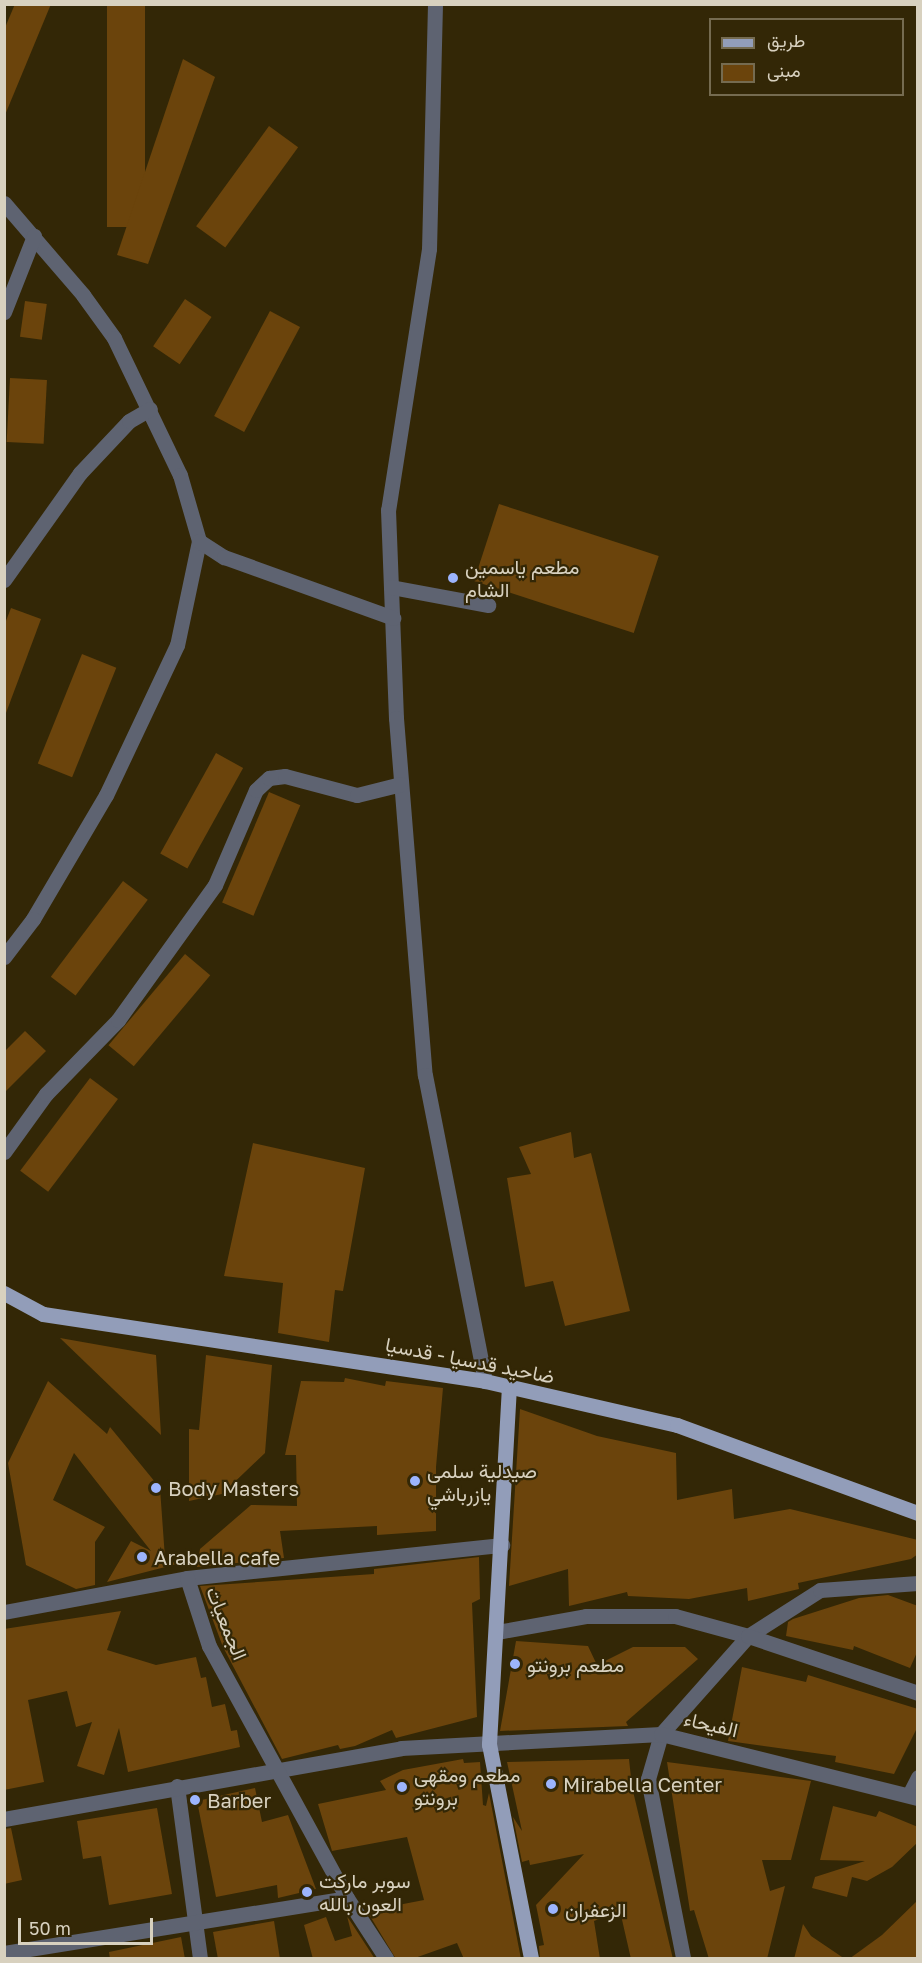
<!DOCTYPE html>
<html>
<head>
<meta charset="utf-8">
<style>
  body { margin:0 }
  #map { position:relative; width:922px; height:1963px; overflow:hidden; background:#332706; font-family:"Golos Text",Vazirmatn,sans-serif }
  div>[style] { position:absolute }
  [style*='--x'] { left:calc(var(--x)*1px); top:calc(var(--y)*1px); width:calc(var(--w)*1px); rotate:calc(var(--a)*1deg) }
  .building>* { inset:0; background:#6b440c; transform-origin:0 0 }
  .minor>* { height:15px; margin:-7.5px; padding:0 7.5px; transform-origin:7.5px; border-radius:7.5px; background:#5e6371 }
  .major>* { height:15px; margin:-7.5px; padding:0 7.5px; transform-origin:7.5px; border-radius:7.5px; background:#929db9 }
  .dots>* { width:16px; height:16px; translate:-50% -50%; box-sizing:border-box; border:3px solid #332706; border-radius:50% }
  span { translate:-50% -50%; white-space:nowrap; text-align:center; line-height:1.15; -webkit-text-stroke:4.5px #332706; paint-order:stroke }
  .poi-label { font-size:20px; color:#d8d1bf }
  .left { translate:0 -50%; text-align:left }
  .street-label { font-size:20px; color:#d8d1bf }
  .frame { position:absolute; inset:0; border:6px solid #d8d1bf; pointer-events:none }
  .legend { position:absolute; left:709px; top:18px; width:195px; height:78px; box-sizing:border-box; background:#332706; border:2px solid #756b50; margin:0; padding:8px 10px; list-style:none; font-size:18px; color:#d8d1bf }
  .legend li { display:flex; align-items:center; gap:12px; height:30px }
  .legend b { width:30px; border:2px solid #756b50 }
  .scale { position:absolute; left:18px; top:1918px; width:135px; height:27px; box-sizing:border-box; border:3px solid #d8d1bf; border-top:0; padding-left:8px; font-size:18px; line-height:21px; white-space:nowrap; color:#d8d1bf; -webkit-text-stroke:4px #332706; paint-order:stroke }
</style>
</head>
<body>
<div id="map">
  <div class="building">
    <i style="clip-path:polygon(15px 4px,51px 4px,5px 115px,4px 30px)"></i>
    <i style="left:107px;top:4px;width:38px;height:223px"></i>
    <i style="clip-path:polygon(183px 59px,215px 77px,148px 264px,117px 255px)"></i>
    <i style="left:269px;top:126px;width:36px;height:124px;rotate:36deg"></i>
    <i style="left:185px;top:299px;width:32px;height:57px;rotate:34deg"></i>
    <i style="left:25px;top:301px;width:22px;height:36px;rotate:8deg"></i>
    <i style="left:270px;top:311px;width:34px;height:119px;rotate:28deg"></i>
    <i style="left:10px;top:378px;width:37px;height:64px;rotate:3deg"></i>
    <i style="left:499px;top:504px;width:168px;height:81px;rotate:18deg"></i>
    <i style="clip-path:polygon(11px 608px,41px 619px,6px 713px,4px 626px)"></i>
    <i style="left:82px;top:654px;width:37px;height:118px;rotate:22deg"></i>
    <i style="left:216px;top:753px;width:31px;height:115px;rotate:29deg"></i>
    <i style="left:269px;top:792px;width:34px;height:120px;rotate:23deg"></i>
    <i style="left:123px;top:881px;width:31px;height:120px;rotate:37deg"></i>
    <i style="left:185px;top:954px;width:33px;height:119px;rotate:40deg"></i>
    <i style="clip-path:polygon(25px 1031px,46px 1051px,4px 1093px,4px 1052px)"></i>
    <i style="left:90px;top:1078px;width:35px;height:116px;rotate:37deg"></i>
    <i style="clip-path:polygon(571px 1132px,574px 1158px,591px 1153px,630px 1311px,565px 1326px,553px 1281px,525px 1287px,507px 1178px,531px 1174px,519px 1147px)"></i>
    <i style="clip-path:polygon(253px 1143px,365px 1168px,343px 1291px,335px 1290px,329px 1342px,278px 1333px,283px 1283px,224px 1276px)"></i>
    <i style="clip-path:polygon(60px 1338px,156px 1355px,161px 1435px,113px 1389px)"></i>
    <i style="clip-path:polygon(206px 1355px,272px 1365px,265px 1453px,222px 1494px,189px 1501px,189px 1429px,199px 1430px)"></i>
    <i style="clip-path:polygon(345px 1378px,385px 1386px,386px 1381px,443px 1388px,436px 1467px,436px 1531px,377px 1535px,377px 1526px,280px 1531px,284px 1558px,197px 1567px,200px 1549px,251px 1505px,297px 1506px,296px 1455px,285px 1455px,301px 1381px,344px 1382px)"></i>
    <i style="clip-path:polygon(48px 1381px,107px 1434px,110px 1427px,160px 1488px,165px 1558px,177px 1564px,107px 1582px,131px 1541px,151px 1551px,74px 1453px,53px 1500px,105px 1527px,95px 1542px,95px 1585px,76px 1589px,26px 1565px,8px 1463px)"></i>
    <i style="clip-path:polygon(520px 1409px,597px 1436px,676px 1453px,677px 1500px,732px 1489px,734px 1519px,790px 1509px,918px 1540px,918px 1554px,911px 1559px,798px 1583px,799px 1589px,748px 1601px,747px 1588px,689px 1599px,628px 1596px,627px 1592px,569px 1606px,568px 1569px,509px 1586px)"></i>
    <i style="clip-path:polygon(479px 1557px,480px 1599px,472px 1603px,477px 1717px,396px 1738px,392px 1730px,355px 1746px,340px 1749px,338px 1745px,282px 1759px,223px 1647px,200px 1586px,374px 1574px,374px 1569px)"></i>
    <i style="clip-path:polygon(888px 1595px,918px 1606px,918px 1650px,910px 1668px,854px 1646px,853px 1650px,786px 1636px,788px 1622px,793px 1619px,859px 1598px)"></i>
    <i style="clip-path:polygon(121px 1611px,107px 1650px,156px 1665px,196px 1657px,201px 1678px,206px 1677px,212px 1707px,225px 1704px,231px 1731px,237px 1730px,240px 1747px,128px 1772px,119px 1728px,104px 1775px,77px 1766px,92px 1722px,76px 1727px,67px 1691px,28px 1700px,44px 1782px,4px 1790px,4px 1629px)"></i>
    <i style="clip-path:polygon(516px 1641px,588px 1646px,597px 1665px,633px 1647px,685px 1647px,698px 1659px,626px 1722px,628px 1726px,500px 1731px)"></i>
    <i style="clip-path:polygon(742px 1667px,806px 1682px,808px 1675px,918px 1709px,918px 1726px,894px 1774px,835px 1762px,836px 1756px,728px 1741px)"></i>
    <i style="clip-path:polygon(463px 1759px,464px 1763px,480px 1762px,483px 1805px,486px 1806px,489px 1793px,521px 1959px,464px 1959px,457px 1943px,412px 1959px,396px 1959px,367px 1911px,424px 1900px,407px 1837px,332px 1851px,318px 1804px,386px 1790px,380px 1781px,403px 1770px)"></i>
    <i style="clip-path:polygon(629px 1759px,632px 1787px,673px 1959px,631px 1959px,620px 1911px,594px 1921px,600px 1959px,540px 1959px,539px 1946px,544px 1945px,536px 1905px,584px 1854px,530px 1865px,529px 1860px,522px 1862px,513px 1817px,522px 1831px,507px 1762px)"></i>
    <i style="clip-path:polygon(667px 1762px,811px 1781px,791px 1860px,762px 1860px,770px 1891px,785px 1886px,767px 1959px,709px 1959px,694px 1910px,690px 1911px)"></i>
    <i style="clip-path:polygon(255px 1788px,262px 1822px,288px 1815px,316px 1889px,278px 1898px,277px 1885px,216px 1897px,197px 1801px)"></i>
    <i style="clip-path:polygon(833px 1806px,876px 1817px,879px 1811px,918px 1827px,918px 1842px,892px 1867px,867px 1881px,852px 1877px,847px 1897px,812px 1888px,815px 1877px,865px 1861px,820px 1860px)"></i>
    <i style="clip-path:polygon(157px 1808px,172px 1894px,109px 1905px,101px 1856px,83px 1859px,77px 1821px)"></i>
    <i style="clip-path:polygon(11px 1828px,22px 1880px,4px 1884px,4px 1829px)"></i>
    <i style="clip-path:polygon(918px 1900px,918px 1959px,849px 1959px,882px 1935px)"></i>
    <i style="clip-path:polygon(347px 1916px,375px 1959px,313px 1959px,304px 1925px,326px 1917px,335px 1941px,352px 1936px)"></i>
    <i style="clip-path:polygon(274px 1921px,280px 1959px,218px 1959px,213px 1932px)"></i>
    <i style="clip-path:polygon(803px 1924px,811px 1936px,845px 1959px,794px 1959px)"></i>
    <i style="clip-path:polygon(181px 1937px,185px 1959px,110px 1959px,109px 1952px)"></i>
  </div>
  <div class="minor">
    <i style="--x:435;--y:4;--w:245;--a:91.4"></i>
    <i style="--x:429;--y:249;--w:264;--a:98.9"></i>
    <i style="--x:388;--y:510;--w:208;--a:87.8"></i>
    <i style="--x:396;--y:718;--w:358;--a:85.4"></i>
    <i style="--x:425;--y:1075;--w:312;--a:78.9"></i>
    <i style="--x:4;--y:203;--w:121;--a:49.3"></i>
    <i style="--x:83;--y:295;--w:53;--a:54.2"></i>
    <i style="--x:114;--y:338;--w:152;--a:64.3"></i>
    <i style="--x:180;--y:475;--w:69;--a:73.9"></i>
    <i style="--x:199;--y:541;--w:106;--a:101.9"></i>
    <i style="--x:177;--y:645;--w:166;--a:115.3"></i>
    <i style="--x:106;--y:795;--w:144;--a:120.5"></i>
    <i style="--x:33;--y:919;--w:48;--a:127.3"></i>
    <i style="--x:4;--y:312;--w:82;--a:-68.5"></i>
    <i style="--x:199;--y:541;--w:30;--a:33"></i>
    <i style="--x:224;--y:557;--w:180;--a:19.8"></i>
    <i style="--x:4;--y:580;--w:131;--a:-54.6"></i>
    <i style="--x:80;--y:473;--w:71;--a:-46.7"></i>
    <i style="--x:129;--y:421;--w:24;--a:-30"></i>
    <i style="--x:391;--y:587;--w:99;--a:10.5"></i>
    <i style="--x:4;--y:1152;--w:72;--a:-54.1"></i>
    <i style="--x:46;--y:1094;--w:103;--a:-45.8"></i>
    <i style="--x:118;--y:1020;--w:166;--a:-54.3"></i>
    <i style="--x:215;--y:885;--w:103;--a:-66.7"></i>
    <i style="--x:256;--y:790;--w:18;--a:-43"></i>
    <i style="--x:269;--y:778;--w:16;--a:-7"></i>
    <i style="--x:285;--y:776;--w:74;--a:14.8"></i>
    <i style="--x:357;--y:795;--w:45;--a:-14"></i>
    <i style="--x:4;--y:1612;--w:186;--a:-10.5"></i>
    <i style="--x:187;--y:1578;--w:317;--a:-6"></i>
    <i style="--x:497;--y:1632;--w:90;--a:-10.2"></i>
    <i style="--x:586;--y:1616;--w:89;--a:0"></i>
    <i style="--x:675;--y:1616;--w:76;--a:15.3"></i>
    <i style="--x:748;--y:1636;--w:131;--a:131.6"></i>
    <i style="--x:661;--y:1734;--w:47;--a:106.1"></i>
    <i style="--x:648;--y:1779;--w:182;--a:78.9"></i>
    <i style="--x:748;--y:1636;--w:85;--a:-32.6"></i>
    <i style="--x:820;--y:1590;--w:98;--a:-4.1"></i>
    <i style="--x:748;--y:1636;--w:179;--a:18.5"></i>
    <i style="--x:177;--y:1786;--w:174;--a:82.4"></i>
    <i style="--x:910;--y:1793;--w:18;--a:-63"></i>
    <i style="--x:4;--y:1819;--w:403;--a:-10.1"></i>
    <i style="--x:401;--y:1748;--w:260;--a:-3.1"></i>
    <i style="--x:661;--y:1734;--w:265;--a:14"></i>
    <i style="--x:347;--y:1898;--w:72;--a:57"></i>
    <i style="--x:4;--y:1953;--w:347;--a:-9.1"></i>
    <i style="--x:347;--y:1898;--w:287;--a:-118.7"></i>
    <i style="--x:209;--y:1646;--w:71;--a:-107.9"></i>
  </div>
  <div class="major">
    <i style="--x:4;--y:1293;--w:44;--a:28.3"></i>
    <i style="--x:43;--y:1314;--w:447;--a:8.6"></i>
    <i style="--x:485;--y:1381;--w:197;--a:12.9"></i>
    <i style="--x:677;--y:1425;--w:257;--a:20.1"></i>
    <i style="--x:509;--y:1386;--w:359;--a:93.2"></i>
    <i style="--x:489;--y:1744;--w:218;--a:78.9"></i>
  </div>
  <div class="dots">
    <i style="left:453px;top:578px;background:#9cb4fd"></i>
    <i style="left:415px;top:1481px;background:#9cb4fd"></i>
    <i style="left:156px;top:1488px;background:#9cb4fd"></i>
    <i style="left:142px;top:1557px;background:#9cb4fd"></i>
    <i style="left:515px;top:1664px;background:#9cb4fd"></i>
    <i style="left:551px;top:1784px;background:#9cb4fd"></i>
    <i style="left:402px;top:1787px;background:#9cb4fd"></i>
    <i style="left:195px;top:1800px;background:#9cb4fd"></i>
    <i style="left:307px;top:1892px;background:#9cb4fd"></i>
    <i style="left:553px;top:1909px;background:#9cb4fd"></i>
  </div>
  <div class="poi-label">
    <span class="left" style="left:465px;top:578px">مطعم ياسمين<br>الشام</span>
    <span class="left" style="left:427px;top:1482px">صيدلية سلمى<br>يازرباشي</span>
    <span class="left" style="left:168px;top:1488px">Body Masters</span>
    <span class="left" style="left:154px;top:1557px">Arabella cafe</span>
    <span class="left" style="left:527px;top:1664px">مطعم برونتو</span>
    <span class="left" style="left:414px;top:1786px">مطعم ومقهى<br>برونتو</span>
    <span class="left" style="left:563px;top:1784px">Mirabella Center</span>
    <span class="left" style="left:207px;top:1800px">Barber</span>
    <span class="left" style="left:319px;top:1892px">سوبر ماركت<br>العون بالله</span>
    <span class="left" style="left:565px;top:1909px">الزعفران</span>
  </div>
  <div class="street-label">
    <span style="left:470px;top:1360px;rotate:11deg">ضاحيد قدسيا - قدسيا</span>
    <span style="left:227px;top:1623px;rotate:68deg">الجمعيات</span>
    <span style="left:711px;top:1724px;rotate:13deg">الفيحاء</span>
  </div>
  <div class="frame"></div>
  <ul class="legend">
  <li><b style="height:8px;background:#929db9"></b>طريق</li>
  <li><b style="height:16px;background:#6b440c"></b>مبنى</li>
  </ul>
  <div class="scale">50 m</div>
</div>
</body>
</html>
